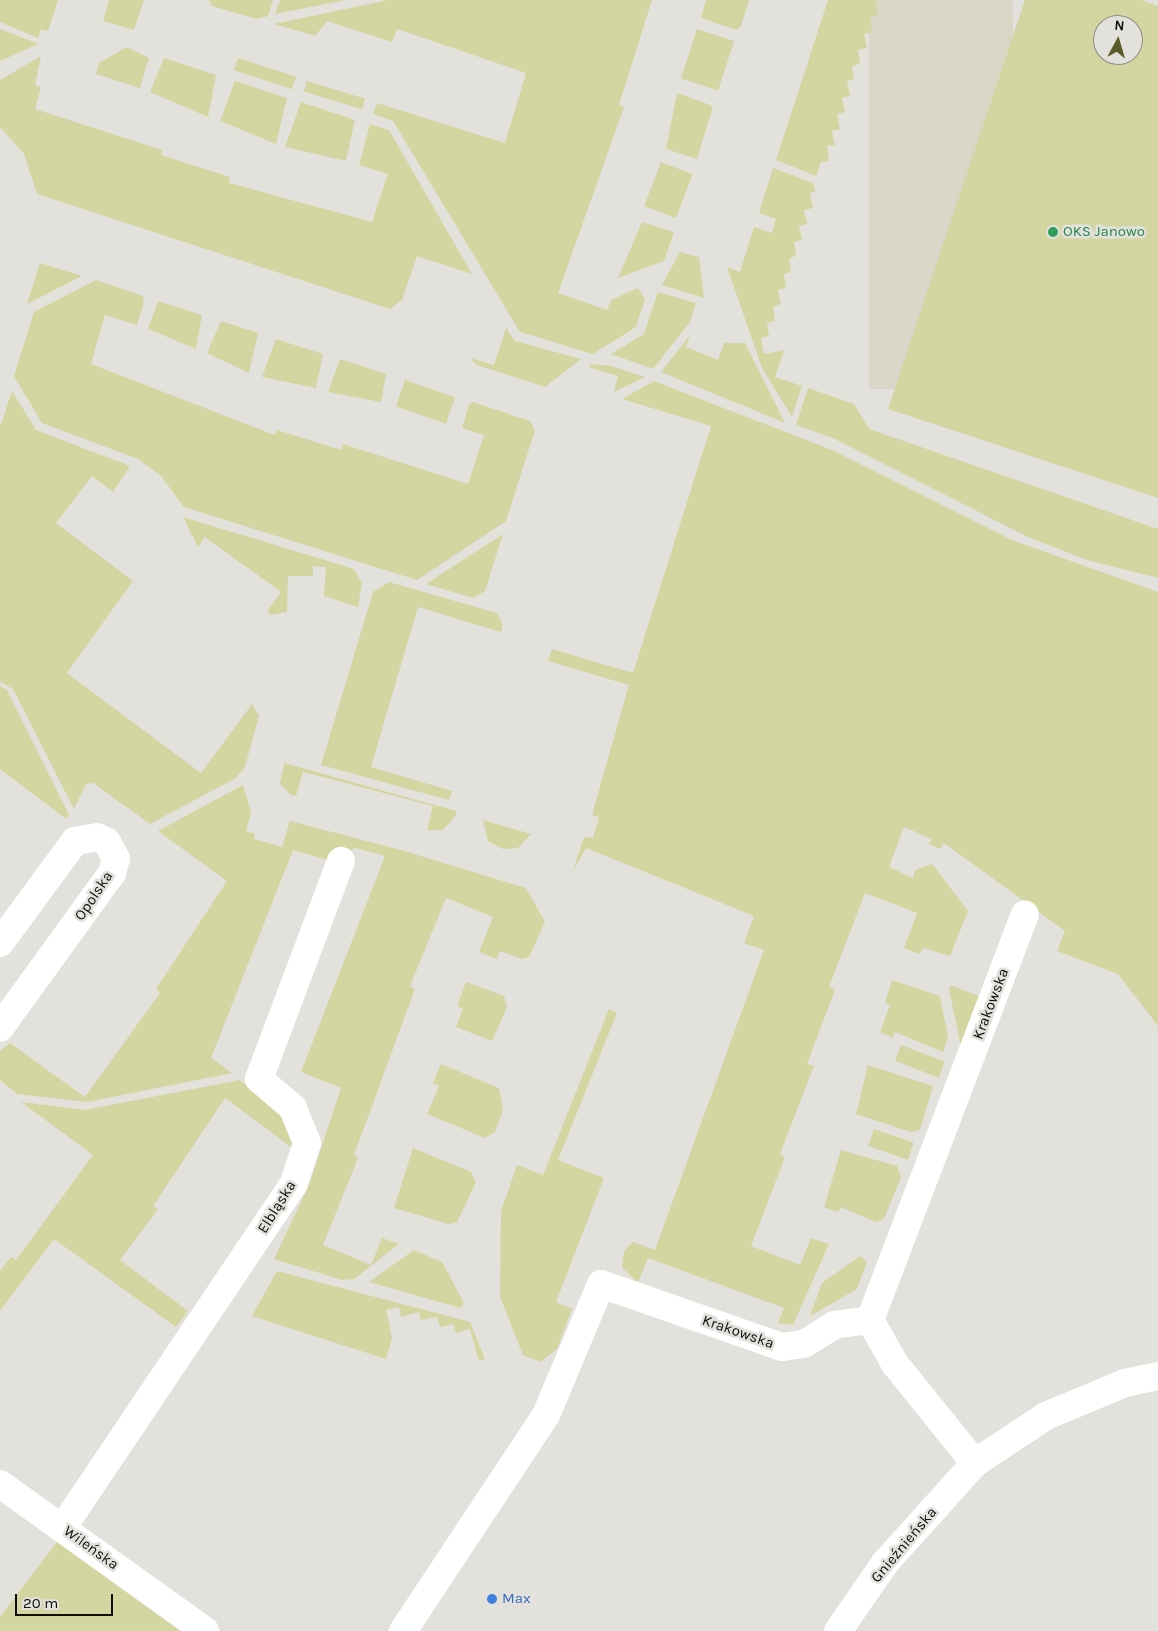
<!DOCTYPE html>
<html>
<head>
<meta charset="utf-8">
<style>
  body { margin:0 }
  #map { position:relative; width:1158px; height:1631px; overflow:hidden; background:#e3e1db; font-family:Karla,sans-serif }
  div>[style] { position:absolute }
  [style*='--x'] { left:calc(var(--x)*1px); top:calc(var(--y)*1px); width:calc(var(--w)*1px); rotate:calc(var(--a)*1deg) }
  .built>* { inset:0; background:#dad6c8; transform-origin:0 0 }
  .green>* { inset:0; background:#d3d6a1; transform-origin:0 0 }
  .minor>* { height:28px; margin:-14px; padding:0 14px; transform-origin:14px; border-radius:14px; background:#fff }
  .dots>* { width:14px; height:14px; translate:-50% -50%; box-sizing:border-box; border:2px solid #e3e1db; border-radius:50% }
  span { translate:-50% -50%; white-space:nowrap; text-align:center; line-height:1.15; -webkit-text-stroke:5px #e3e1db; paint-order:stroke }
  .leisure-label { font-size:15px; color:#27864d }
  .left { translate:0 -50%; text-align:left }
  .street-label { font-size:15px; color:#0f0e0c }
  .shop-label { font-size:15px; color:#366cbe }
  .north { position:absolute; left:1093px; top:15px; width:50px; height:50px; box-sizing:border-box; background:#e3e1db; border:1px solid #8e8d88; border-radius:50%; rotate:6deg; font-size:14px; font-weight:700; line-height:20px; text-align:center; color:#0f0e0c }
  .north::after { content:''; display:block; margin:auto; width:18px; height:22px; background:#595b29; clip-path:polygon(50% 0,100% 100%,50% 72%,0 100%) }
  .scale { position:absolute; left:15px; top:1594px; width:98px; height:22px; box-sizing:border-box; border:2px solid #0f0e0c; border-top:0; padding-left:6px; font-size:15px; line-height:18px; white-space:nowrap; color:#0f0e0c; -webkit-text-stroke:4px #e3e1db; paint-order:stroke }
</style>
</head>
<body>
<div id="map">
  <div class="built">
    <i style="left:869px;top:0;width:144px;height:389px"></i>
  </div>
  <div class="green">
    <i style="clip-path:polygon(0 0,58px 0,48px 31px,41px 29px,38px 38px,0 22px)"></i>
    <i style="clip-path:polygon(109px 0,144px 0,134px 30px,103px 21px)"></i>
    <i style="clip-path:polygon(209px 0,273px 0,268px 16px,257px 19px,212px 6px)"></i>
    <i style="clip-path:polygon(280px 0,346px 0,275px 14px)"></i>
    <i style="clip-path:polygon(388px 0,652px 0,619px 105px,624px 107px,558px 293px,607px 310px,611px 300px,638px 288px,645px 299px,636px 327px,593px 354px,520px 332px,393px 121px,373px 114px,377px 103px,505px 143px,526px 73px,397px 29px,392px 42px,327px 21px,315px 36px,274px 24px)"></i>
    <i style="clip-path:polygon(706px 0,749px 0,741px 26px,736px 30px,701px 18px)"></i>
    <i style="clip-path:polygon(828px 0,882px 0,875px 2px,878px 15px,870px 18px,872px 32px,864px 34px,867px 48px,858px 50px,860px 64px,852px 66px,854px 79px,847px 81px,850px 96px,842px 98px,845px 112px,837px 114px,840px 129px,832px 131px,835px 145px,827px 146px,829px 161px,821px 162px,816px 176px,776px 160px)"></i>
    <i style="clip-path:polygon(evenodd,1025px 0,1141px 0,1158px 6px,1158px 498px,888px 409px,1025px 0,1103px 25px,1133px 25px,1133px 55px,1103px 55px,1103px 25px)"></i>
    <i style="clip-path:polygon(0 29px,39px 44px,0 61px)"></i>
    <i style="left:697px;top:29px;width:39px;height:52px;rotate:18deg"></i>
    <i style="clip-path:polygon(127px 47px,149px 58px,140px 88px,96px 74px,99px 63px)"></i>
    <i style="clip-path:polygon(41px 56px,35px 85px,41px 87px,35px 109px,162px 150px,161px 155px,230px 177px,229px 183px,372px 222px,388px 174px,359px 165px,370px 124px,389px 130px,472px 274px,417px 256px,402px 300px,390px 309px,37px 194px,24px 154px,0 127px,0 80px)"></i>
    <i style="clip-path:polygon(164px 58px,216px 75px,208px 117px,150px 92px)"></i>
    <i style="left:238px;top:58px;width:61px;height:13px;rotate:18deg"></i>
    <i style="clip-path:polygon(235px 81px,287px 98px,276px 144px,220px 121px)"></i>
    <i style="left:307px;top:81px;width:61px;height:11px;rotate:17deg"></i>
    <i style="clip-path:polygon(677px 93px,713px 106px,697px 159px,666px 149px)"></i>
    <i style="clip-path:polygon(301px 102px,355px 120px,346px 161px,285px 147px)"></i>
    <i style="left:661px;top:162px;width:34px;height:47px;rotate:21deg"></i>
    <i style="clip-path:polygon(773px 168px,813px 183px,815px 192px,810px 193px,813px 208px,804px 210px,807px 224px,799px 226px,802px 240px,794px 242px,796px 256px,789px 258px,791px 272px,784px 274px,786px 288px,778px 290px,781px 304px,773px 306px,775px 321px,767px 323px,769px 336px,761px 338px,764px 354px,784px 350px,775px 377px,802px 386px,792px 417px,762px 368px,727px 267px,740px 272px,754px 227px,772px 233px,776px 219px,759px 213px)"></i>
    <i style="clip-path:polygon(642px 222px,674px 232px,664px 261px,618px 278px)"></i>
    <i style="clip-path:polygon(680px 252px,699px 257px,704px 298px,662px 285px)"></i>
    <i style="clip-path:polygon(40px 263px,82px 276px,27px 304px)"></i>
    <i style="clip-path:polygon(96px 280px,143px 296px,144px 301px,137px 325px,105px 315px,91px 364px,275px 435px,277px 430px,341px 450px,343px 444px,468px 484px,484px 435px,462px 428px,469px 405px,473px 402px,530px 421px,535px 430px,506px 521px,417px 580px,184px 507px,161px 476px,138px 459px,42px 423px,14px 376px,34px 312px)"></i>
    <i style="clip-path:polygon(658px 292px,696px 303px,690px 322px,653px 369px,611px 354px,644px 334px)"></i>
    <i style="clip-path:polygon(158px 301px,202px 315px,196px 349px,148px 329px)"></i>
    <i style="clip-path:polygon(221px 321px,258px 333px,249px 373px,207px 353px)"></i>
    <i style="clip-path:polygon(506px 328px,515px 341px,581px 359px,545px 387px,477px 365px,470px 358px,494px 365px)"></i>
    <i style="clip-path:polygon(690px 335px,686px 347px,718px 360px,724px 343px,745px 343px,785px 423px,661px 372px)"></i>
    <i style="clip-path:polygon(276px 339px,323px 354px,316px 388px,262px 377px)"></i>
    <i style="clip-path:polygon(340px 359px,386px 374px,381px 402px,328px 392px)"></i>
    <i style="clip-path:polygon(592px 364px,611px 366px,645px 377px,614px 392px,618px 376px,588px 367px)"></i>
    <i style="left:405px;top:380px;width:53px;height:28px;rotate:19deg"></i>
    <i style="clip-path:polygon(654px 381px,832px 450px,1012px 540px,1158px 592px,1158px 1026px,1118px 974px,1057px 951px,1065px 931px,944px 843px,940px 849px,929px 844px,932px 839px,904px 827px,889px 867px,913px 878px,915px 870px,932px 864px,968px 911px,950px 956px,923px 948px,920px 954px,904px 948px,917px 913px,865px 893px,829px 987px,835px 990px,807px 1064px,814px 1066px,780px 1154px,785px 1157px,751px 1246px,800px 1265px,811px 1238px,829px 1244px,793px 1325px,778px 1323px,784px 1308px,648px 1258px,638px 1282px,622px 1268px,624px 1251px,633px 1242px,655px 1250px,764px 950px,744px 943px,754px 916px,586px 848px,573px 871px,584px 837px,593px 838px,599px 817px,592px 815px,629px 685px,548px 661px,552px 649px,633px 673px,711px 426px,622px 399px)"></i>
    <i style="clip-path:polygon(808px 388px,854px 404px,869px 429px,1158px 529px,1158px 578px,1087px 560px,1028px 537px,835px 439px,796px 425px)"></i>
    <i style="clip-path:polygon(12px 391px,36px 430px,130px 466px,113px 492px,92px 476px,56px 523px,133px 581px,67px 673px,201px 773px,252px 704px,259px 716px,245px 767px,236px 778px,150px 824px,93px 783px,86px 784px,74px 809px,13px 689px,0 682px,0 427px)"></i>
    <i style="clip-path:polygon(183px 517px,354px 569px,362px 583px,358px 607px,324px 596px,326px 567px,313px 566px,313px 576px,288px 576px,287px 612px,270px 615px,268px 610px,281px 592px,205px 537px,198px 547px)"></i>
    <i style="clip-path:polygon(503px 534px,485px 591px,473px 598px,426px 584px)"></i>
    <i style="clip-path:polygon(389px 582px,497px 613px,503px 625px,501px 632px,418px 607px,371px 767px,452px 791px,449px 800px,321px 765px,373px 592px)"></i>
    <i style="clip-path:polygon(0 686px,7px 690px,69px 815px,66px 819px,0 769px)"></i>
    <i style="clip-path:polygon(284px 763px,456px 811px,456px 815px,443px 830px,427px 830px,433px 806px,303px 772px,296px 796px,291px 795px,280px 784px)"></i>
    <i style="clip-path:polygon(243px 785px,251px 813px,246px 831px,255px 834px,254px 839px,282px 847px,290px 821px,401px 850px,526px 888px,545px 922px,529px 957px,522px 959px,500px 951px,497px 959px,479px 952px,493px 917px,446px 898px,410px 986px,415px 989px,354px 1155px,358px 1158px,323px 1245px,371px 1265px,382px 1238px,399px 1244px,354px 1279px,342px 1280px,274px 1259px,309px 1185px,341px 1088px,301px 1072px,385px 856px,355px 848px,331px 861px,293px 850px,211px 1058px,232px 1073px,87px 1102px,17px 1094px,0 1080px,0 1051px,10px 1043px,85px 1097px,160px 993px,156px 989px,227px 881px,158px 831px)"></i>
    <i style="clip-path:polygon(483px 820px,531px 834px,518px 848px,503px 849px,488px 841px)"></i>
    <i style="clip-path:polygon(892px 980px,940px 996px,948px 1037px,943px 1052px,895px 1032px,893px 1038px,880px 1032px,890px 1005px,885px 1003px)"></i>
    <i style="clip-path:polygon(466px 982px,504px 996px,507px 1007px,492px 1041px,456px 1027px,463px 1009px,457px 1006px)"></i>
    <i style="clip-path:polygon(950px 985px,984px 998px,962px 1052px,949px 989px)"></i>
    <i style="clip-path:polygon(609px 1009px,617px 1013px,558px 1160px,604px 1178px,556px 1302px,572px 1309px,557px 1349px,540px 1362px,523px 1355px,500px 1297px,501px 1211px,517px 1165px,543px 1175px)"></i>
    <i style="left:901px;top:1045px;width:47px;height:17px;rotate:21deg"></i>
    <i style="clip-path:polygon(441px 1064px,499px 1088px,503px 1110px,495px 1132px,485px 1138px,427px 1114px,439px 1086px,433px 1083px)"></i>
    <i style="clip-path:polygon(868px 1065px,933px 1086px,920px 1130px,911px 1132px,856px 1114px)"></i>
    <i style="clip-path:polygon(240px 1080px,288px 1117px,295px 1150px,225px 1098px,153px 1206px,158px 1209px,120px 1260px,188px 1311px,176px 1327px,54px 1239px,0 1311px,0 1271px,11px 1257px,16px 1260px,93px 1155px,21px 1102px,85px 1110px)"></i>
    <i style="left:874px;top:1129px;width:42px;height:18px;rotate:19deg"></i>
    <i style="clip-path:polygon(413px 1148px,471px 1172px,476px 1182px,457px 1222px,448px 1224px,394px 1208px)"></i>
    <i style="clip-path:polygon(841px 1150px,897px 1166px,901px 1177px,884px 1219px,876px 1222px,841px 1207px,838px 1212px,824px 1207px)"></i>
    <i style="clip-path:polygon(414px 1250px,442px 1262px,464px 1303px,461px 1308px,369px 1282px)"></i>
    <i style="clip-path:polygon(860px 1256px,867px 1262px,857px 1289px,810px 1316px,822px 1283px)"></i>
    <i style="clip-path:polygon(277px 1271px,470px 1322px,485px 1359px,479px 1361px,470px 1329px,456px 1333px,453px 1324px,440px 1327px,437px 1317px,421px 1320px,419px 1312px,401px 1317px,399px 1307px,386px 1310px,392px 1338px,386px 1359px,252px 1316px)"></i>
    <i style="clip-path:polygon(57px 1542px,71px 1552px,180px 1631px,0 1631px,0 1617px)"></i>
  </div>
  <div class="minor">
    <i style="--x:0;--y:943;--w:127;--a:-53.7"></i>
    <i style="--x:75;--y:841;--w:22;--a:-10"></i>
    <i style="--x:97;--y:837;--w:11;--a:27"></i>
    <i style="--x:107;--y:842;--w:19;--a:62"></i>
    <i style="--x:116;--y:859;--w:15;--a:106"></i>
    <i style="--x:112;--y:873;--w:191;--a:125.9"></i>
    <i style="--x:870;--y:1320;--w:434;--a:-69.1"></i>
    <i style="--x:870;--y:1320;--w:51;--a:60.4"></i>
    <i style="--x:895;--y:1364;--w:127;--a:51.1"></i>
    <i style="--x:0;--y:1484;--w:252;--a:35.6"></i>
    <i style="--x:63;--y:1527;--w:414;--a:-56.1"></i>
    <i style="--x:294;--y:1183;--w:42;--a:-72"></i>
    <i style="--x:307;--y:1143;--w:38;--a:-112"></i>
    <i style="--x:293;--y:1108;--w:45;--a:-139.5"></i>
    <i style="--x:259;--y:1079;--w:233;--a:-69.4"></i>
    <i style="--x:403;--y:1631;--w:259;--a:-56.5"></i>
    <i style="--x:546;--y:1415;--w:142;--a:-67.2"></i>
    <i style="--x:601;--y:1284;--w:192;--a:19.2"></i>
    <i style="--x:782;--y:1347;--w:22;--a:-8"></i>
    <i style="--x:804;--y:1344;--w:36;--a:-32"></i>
    <i style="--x:834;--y:1325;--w:36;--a:-8"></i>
    <i style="--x:838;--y:1631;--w:83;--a:-55.3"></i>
    <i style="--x:885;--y:1563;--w:135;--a:-48"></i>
    <i style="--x:975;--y:1463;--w:85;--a:-33.5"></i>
    <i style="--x:1046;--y:1416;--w:86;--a:-22.7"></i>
    <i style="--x:1125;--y:1383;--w:34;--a:-12"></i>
  </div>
  <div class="dots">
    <i style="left:1053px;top:232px;background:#2e9e5b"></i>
    <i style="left:492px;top:1599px;background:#3f7fe0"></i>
  </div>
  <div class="leisure-label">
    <span class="left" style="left:1063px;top:232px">OKS Janowo</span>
  </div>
  <div class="street-label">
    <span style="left:94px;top:896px;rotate:-56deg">Opolska</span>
    <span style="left:991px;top:1004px;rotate:-69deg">Krakowska</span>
    <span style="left:277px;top:1207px;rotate:-58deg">Elbląska</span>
    <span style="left:738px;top:1332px;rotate:19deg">Krakowska</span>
    <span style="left:904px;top:1545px;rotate:-50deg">Gnieźnieńska</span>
    <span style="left:91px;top:1548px;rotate:36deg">Wileńska</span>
  </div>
  <div class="shop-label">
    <span class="left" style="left:502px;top:1599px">Max</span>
  </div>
  <div class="north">N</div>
  <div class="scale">20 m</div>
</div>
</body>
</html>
